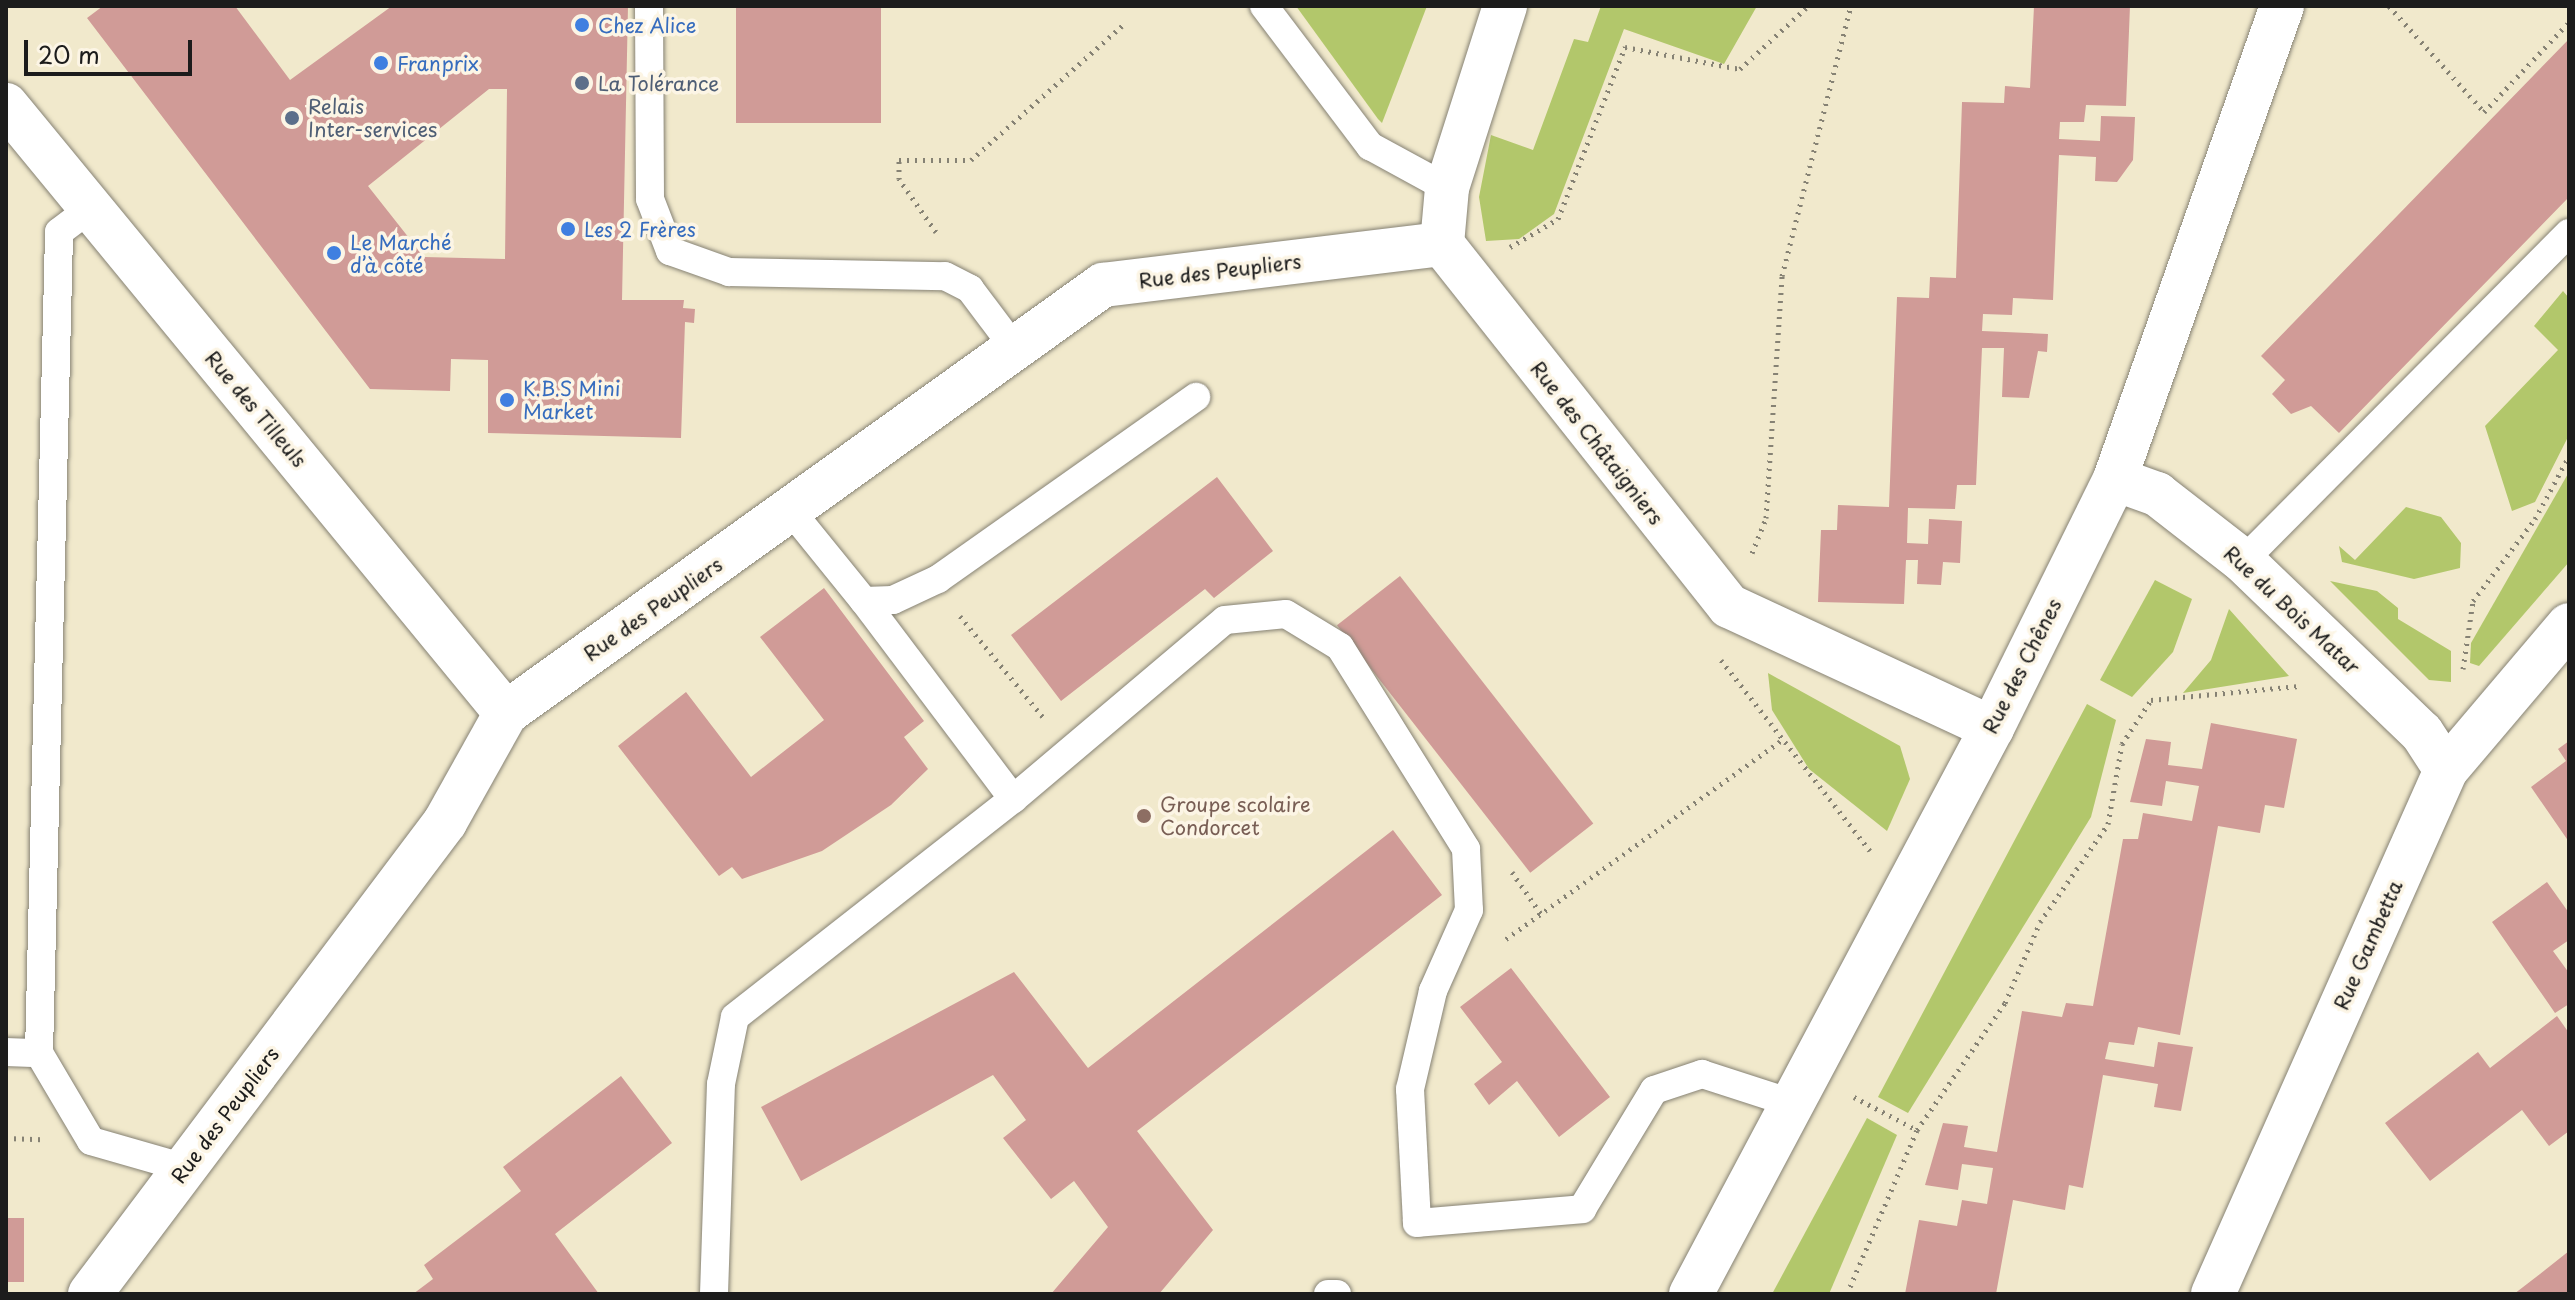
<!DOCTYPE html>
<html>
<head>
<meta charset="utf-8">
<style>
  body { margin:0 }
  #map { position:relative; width:2575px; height:1300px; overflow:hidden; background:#f1e9cc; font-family:"Playpen Sans",sans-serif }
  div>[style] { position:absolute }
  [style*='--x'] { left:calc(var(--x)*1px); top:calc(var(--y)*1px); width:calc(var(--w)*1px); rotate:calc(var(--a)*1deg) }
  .green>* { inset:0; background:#b2c76b }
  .building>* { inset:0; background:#d09b97; transform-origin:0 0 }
  .path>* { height:5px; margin-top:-2.5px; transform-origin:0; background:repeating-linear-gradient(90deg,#868274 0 2px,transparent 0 8px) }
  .roads { filter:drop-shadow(0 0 2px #868274) drop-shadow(0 0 2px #868274) }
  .lane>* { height:28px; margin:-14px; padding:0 14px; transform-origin:14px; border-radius:14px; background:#fff }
  .street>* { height:44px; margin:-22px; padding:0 22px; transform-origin:22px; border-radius:22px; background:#fff }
  .dots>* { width:22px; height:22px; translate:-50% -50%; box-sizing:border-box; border:4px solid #fcf5e5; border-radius:50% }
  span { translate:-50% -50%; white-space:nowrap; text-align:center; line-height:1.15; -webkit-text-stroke:7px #fcf5e5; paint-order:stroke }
  .shop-label { font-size:20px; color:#366cbe }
  .left { translate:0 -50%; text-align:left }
  .service-label { font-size:20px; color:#4e5e75 }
  .street-label { font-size:20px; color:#1c1c1c }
  .education-label { font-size:20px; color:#785e54 }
  .frame { position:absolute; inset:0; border:8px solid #1c1c1c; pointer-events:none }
  .scale { position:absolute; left:24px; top:40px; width:168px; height:36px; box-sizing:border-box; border:4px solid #1c1c1c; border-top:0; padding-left:10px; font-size:24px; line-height:28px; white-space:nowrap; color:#1c1c1c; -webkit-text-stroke:6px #fcf5e5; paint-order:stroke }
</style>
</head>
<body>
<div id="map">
  <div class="green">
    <i style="clip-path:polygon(1296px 6px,1427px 6px,1382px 123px,1378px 119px)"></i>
    <i style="clip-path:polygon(1601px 6px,1757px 6px,1724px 64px,1624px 29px,1554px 214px,1519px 239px,1486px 241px,1479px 197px,1491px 135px,1533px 150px,1574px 39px,1588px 42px)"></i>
    <i style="clip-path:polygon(2563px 291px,2569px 298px,2569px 435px,2535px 502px,2512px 511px,2485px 426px,2558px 350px,2534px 326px)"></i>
    <i style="clip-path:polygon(2569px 472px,2569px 562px,2479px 666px,2470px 663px,2471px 643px)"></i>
    <i style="clip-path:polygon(2406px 507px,2441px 517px,2461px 543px,2460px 568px,2414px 579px,2342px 562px,2339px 546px,2355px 560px)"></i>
    <i style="clip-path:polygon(2155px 580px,2192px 599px,2173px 652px,2132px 697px,2100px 680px)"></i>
    <i style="clip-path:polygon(2330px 581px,2377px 591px,2398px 608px,2398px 619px,2451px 651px,2451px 682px,2429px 680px)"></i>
    <i style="clip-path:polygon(2229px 609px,2289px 676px,2183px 693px,2211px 660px)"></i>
    <i style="clip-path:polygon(1768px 673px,1900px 746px,1910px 779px,1887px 831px,1809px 769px,1772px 710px)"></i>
    <i style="clip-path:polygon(2087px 704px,2116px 720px,2091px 817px,1908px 1113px,1878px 1097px)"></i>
    <i style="clip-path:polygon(1867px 1118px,1897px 1135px,1829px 1294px,1772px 1294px)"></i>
  </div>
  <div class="building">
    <i style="clip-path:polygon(evenodd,103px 6px,235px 6px,290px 80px,392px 6px,628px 6px,622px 300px,684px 300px,683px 308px,695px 309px,694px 323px,685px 322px,681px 438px,488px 433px,488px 360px,451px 359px,450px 391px,370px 389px,87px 18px,103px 6px,489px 89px,507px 89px,505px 259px,424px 257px,368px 186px,489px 89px)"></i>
    <i style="left:736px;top:6px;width:145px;height:117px"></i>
    <i style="clip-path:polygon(2034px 6px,2130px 6px,2126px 106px,2086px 105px,2084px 122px,2060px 122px,2059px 139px,2100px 141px,2101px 116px,2135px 117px,2133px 160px,2117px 182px,2095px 181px,2096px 157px,2059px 155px,2053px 300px,2013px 298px,2012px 315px,1983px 314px,1982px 331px,2048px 334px,2047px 352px,2038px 351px,2029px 398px,2002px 397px,2004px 348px,1982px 348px,1976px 485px,1957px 485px,1955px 509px,1908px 508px,1907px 543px,1928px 544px,1929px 519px,1962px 521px,1960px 563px,1943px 562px,1941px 585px,1917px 584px,1918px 560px,1906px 560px,1904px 604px,1818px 602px,1821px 530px,1837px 530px,1838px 505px,1889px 507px,1897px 297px,1929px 298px,1930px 277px,1956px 278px,1962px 102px,2004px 103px,2005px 86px,2030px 88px)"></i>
    <i style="clip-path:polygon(2569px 39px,2569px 197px,2339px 433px,2311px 406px,2291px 414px,2272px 394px,2285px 380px,2261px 356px)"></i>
    <i style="clip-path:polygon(1217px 477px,1273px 551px,1214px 598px,1205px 589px,1061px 701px,1011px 635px)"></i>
    <i style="left:1400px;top:576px;width:314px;height:80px;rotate:52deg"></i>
    <i style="clip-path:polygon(824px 588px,924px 721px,904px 737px,928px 769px,891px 805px,822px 851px,742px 879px,732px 867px,719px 876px,618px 746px,686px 692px,751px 777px,824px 720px,760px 637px)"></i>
    <i style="clip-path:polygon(2211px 723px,2297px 739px,2284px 808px,2265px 805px,2260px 833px,2218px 826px,2180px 1035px,2138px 1027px,2134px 1045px,2109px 1042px,2105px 1059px,2154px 1067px,2158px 1042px,2193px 1047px,2181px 1111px,2154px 1107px,2158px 1084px,2103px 1075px,2083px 1188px,2069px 1185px,2065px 1210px,2013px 1200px,1996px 1294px,1905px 1294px,1919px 1220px,1957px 1226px,1962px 1200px,1987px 1204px,1993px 1168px,1962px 1164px,1958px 1190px,1925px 1185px,1943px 1123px,1968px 1126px,1964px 1147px,1997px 1152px,2022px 1011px,2062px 1017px,2066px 1003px,2093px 1006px,2123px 839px,2138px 839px,2143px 813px,2192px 821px,2199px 786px,2166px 781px,2162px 806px,2130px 802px,2146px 739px,2171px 742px,2168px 765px,2202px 769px)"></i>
    <i style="clip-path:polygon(2569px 741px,2569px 842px,2531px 787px,2566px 761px,2558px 749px)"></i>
    <i style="clip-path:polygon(1393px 830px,1442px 895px,1137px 1131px,1213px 1230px,1159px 1294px,1051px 1294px,1108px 1227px,1074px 1181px,1051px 1199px,1003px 1138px,1026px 1120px,993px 1075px,801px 1181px,761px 1107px,1014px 972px,1088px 1068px)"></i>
    <i style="clip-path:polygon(2547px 882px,2569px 913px,2569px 940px,2553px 951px,2569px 973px,2569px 1004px,2555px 1013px,2492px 922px)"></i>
    <i style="clip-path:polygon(1511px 968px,1610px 1097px,1559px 1137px,1517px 1081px,1489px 1105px,1474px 1084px,1502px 1062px,1460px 1007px)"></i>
    <i style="clip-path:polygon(2557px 1016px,2569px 1033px,2569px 1131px,2549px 1146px,2522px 1110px,2430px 1181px,2385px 1123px,2478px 1052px,2490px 1068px)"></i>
    <i style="clip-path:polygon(621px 1076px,672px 1143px,555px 1234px,599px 1294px,413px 1294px,433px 1279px,424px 1265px,521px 1191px,503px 1167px)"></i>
    <i style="left:6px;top:1218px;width:18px;height:64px"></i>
    <i style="clip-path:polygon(2569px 1251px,2569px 1294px,2514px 1294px,2540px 1274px)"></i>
  </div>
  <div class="path">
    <i style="--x:2389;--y:6;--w:142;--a:48.1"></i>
    <i style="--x:2484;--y:112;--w:124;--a:-46.6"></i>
    <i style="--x:936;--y:232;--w:65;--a:-124.9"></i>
    <i style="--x:899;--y:179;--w:19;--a:-90"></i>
    <i style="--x:899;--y:160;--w:72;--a:0"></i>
    <i style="--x:971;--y:160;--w:203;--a:-41.6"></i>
    <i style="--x:1510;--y:247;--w:56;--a:-30.3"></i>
    <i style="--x:1558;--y:219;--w:185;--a:-68.7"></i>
    <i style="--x:1625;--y:47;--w:117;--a:10.8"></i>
    <i style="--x:1740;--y:69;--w:93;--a:-42.8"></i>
    <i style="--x:1752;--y:553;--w:38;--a:-68"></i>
    <i style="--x:1766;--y:518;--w:243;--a:-86.2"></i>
    <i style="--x:1782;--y:276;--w:279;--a:-75.7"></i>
    <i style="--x:960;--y:616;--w:131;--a:50.6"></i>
    <i style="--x:1721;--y:660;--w:242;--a:52"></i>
    <i style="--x:2463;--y:669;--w:69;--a:-81.6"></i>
    <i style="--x:2473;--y:601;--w:103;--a:-52.9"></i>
    <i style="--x:2535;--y:519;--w:72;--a:-61.6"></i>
    <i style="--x:1512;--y:872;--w:51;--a:55.4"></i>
    <i style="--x:1506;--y:939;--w:339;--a:-35.8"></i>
    <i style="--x:1854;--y:1097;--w:71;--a:27.6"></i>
    <i style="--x:6;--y:1138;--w:35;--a:2"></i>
    <i style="--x:1847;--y:1294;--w:178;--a:-66.9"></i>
    <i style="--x:1917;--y:1130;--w:155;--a:-55.3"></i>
    <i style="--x:2005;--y:1003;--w:88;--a:-66.6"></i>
    <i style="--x:2040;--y:922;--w:119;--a:-55.2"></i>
    <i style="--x:2108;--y:824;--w:81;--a:-80.1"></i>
    <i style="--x:2122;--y:744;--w:53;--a:-56.6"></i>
    <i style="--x:2151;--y:700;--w:149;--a:-5.4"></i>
  </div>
  <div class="roads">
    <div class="lane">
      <i style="--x:649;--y:6;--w:193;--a:89.7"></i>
      <i style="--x:650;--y:199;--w:56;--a:69"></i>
      <i style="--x:670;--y:251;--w:63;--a:19.6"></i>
      <i style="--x:729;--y:272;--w:216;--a:1.1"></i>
      <i style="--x:945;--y:276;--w:28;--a:27"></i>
      <i style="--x:970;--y:289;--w:75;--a:53.1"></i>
      <i style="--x:1264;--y:6;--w:176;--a:52.9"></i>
      <i style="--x:1370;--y:146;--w:88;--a:28.6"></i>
      <i style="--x:791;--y:511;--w:116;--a:51"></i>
      <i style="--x:864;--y:601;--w:29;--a:-2"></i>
      <i style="--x:893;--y:600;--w:50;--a:-25"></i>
      <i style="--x:938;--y:579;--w:316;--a:-35.2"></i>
      <i style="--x:2243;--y:561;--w:462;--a:-45.2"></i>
      <i style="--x:864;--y:601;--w:248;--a:53"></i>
      <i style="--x:6;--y:1052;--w:33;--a:2"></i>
      <i style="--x:39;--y:1053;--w:821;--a:-88.6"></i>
      <i style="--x:59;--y:232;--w:39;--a:-37"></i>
      <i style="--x:39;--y:1053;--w:102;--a:59.4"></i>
      <i style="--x:91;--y:1141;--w:98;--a:16"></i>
      <i style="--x:714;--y:1294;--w:210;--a:-88.1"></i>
      <i style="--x:721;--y:1084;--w:68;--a:-78.2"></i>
      <i style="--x:735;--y:1017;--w:353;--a:-38.1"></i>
      <i style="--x:1013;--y:799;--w:277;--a:-40.2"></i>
      <i style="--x:1225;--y:620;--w:61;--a:-5.6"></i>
      <i style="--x:1286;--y:614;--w:63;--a:31.4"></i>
      <i style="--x:1340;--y:647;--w:238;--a:58"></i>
      <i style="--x:1466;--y:849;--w:61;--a:87.2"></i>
      <i style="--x:1469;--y:910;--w:89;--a:114"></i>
      <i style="--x:1433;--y:991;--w:101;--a:103.2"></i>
      <i style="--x:1410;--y:1089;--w:134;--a:87"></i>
      <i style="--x:1417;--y:1223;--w:166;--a:-4.8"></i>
      <i style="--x:1582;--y:1209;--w:139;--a:-58.8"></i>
      <i style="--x:1654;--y:1090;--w:51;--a:-18.4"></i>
      <i style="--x:1702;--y:1074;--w:95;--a:17.9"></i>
      <i style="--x:1328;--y:1294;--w:9;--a:0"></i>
    </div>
    <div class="street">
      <i style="--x:1505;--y:6;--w:191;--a:107.7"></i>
      <i style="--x:1447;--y:188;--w:56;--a:95.1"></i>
      <i style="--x:1442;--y:244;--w:462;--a:51.6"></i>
      <i style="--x:1729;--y:606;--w:290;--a:24.9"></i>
      <i style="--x:6;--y:105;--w:787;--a:50.57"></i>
      <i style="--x:2115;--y:479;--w:45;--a:19.7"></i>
      <i style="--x:2157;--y:494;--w:109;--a:37.9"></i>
      <i style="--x:2243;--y:561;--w:248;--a:43.9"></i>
      <i style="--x:2422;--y:733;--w:44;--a:57"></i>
      <i style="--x:90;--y:1294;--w:591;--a:-53.05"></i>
      <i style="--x:445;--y:822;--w:125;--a:-60.8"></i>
      <i style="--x:506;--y:713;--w:735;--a:-35.64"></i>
      <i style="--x:1103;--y:285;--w:341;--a:-6.9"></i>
      <i style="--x:1691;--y:1294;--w:641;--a:-62"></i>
      <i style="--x:1992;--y:728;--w:278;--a:-63.7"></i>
      <i style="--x:2115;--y:479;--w:502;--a:-70.55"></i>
      <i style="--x:2213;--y:1294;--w:573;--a:-66.03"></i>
      <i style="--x:2446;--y:770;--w:190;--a:-49.7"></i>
    </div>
  </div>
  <div class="dots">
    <i style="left:582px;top:25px;background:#3f7fe0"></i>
    <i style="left:381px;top:63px;background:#3f7fe0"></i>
    <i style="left:582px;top:83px;background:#5c6f8a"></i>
    <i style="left:292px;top:118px;background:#5c6f8a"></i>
    <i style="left:568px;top:229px;background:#3f7fe0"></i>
    <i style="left:334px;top:253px;background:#3f7fe0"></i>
    <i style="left:507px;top:400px;background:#3f7fe0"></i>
    <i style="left:1144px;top:816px;background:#8d6e63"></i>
  </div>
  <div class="shop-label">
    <span class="left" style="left:598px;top:25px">Chez Alice</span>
    <span class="left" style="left:397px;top:63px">Franprix</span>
    <span class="left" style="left:584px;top:229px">Les 2 Frères</span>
    <span class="left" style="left:350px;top:254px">Le Marché<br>d’à côté</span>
    <span class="left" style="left:523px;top:400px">K.B.S Mini<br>Market</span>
  </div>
  <div class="service-label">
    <span class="left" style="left:598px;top:83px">La Tolérance</span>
    <span class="left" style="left:308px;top:118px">Relais<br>Inter-services</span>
  </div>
  <div class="street-label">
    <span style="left:1220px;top:271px;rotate:-7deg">Rue des Peupliers</span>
    <span style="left:256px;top:409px;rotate:50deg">Rue des Tilleuls</span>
    <span style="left:1597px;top:443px;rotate:52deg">Rue des Châtaigniers</span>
    <span style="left:653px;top:609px;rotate:-35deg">Rue des Peupliers</span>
    <span style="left:2292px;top:610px;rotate:43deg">Rue du Bois Matar</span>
    <span style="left:2022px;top:666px;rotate:-63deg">Rue des Chênes</span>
    <span style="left:2368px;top:945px;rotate:-66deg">Rue Gambetta</span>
    <span style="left:225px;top:1115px;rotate:-53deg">Rue des Peupliers</span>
  </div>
  <div class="education-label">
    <span class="left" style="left:1160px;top:816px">Groupe scolaire<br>Condorcet</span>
  </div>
  <div class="frame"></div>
  <div class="scale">20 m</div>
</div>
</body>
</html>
